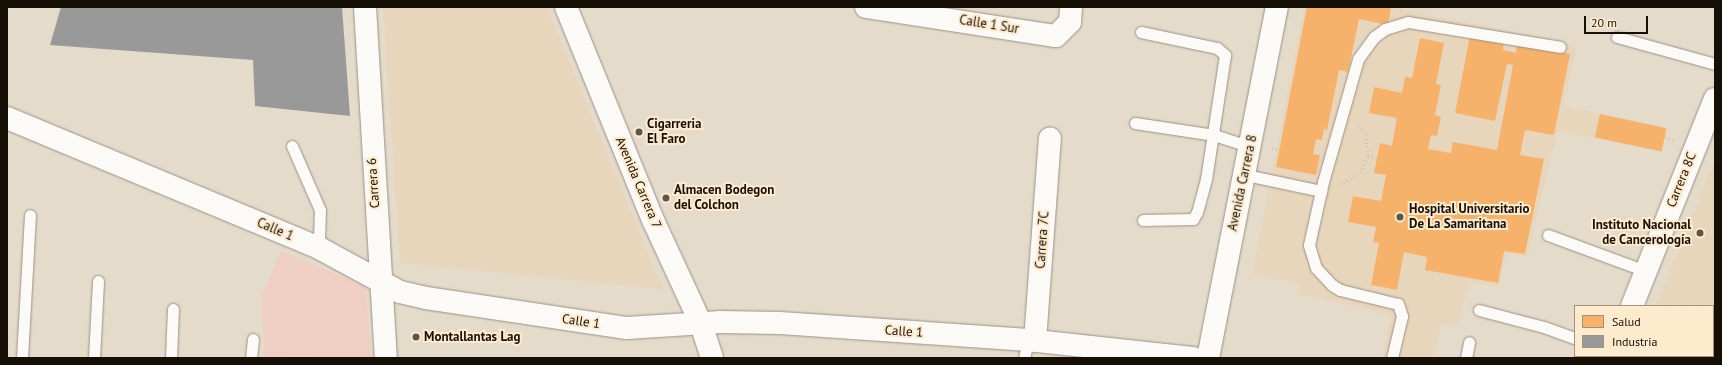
<!DOCTYPE html>
<html>
<head>
<meta charset="utf-8">
<style>
  body { margin:0 }
  #map { position:relative; width:1722px; height:365px; overflow:hidden; background:#e5dbcb; font-family:"PT Sans",sans-serif }
  div>[style] { position:absolute }
  [style*='--x'] { left:calc(var(--x)*1px); top:calc(var(--y)*1px); width:calc(var(--w)*1px); rotate:calc(var(--a)*1deg) }
  .built>* { inset:0; background:#e8d6bc }
  .green>* { inset:0; background:#efcec3 }
  .health>* { inset:0; background:#f6b26b; transform-origin:0 0 }
  .industry>* { inset:0; background:#999 }
  .path>* { height:2.5px; margin-top:-1.25px; transform-origin:0; background:repeating-linear-gradient(90deg,#cac7c2 0 1px,transparent 0 4px) }
  .roads { filter:drop-shadow(0 0 1px #9a9286) drop-shadow(0 0 1px #9a9286) }
  .service>* { height:11px; margin:-5.5px; padding:0 5.5px; transform-origin:5.5px; border-radius:5.5px; background:#fbfaf7 }
  .minor>* { height:22px; margin:-11px; padding:0 11px; transform-origin:11px; border-radius:11px; background:#fbfaf7 }
  .tertiary>* { height:22px; margin:-11px; padding:0 11px; transform-origin:11px; border-radius:11px; background:#fbfaf7 }
  .secondary>* { height:22px; margin:-11px; padding:0 11px; transform-origin:11px; border-radius:11px; background:#fbfaf7 }
  .dots>* { width:11px; height:11px; translate:-50% -50%; box-sizing:border-box; border:2px solid #feeacd; border-radius:50% }
  span { translate:-50% -50%; white-space:nowrap; text-align:center; line-height:1.15; -webkit-text-stroke:4px #feeacd; paint-order:stroke }
  .street-label { font-size:13px; color:#160f06 }
  .poi-label { font-size:13px; color:#160f06; font-weight:700 }
  .left { translate:0 -50%; text-align:left }
  .right { translate:-100% -50%; text-align:right }
  .frame { position:absolute; inset:0; border:8px solid #160f06; pointer-events:none }
  .legend { position:absolute; left:1574px; top:305px; width:140px; height:52px; box-sizing:border-box; background:#feeacd; border:1px solid #a1927d; margin:0; padding:5px 7px; list-style:none; font-size:12px; color:#160f06 }
  .legend li { display:flex; align-items:center; gap:8px; height:20px }
  .legend b { width:20px; border:1px solid #a1927d }
  .scale { position:absolute; left:1584px; top:16px; width:64px; height:18px; box-sizing:border-box; border:2px solid #160f06; border-top:0; padding-left:5px; font-size:12px; line-height:14px; white-space:nowrap; color:#160f06; -webkit-text-stroke:3px #feeacd; paint-order:stroke }
</style>
</head>
<body>
<div id="map">
  <div class="built">
    <i style="clip-path:polygon(383px 7px,547px 7px,663px 289px,400px 263px)"></i>
    <i style="clip-path:polygon(1304px 7px,1392px 7px,1577px 46px,1563px 106px,1667px 128px,1662px 151px,1558px 131px,1527px 257px,1506px 253px,1499px 287px,1470px 282px,1456px 327px,1441px 324px,1433px 358px,1382px 358px,1391px 315px,1298px 294px,1300px 283px,1252px 275px)"></i>
    <i style="clip-path:polygon(1715px 160px,1715px 358px,1635px 358px,1713px 356px,1713px 306px,1656px 306px)"></i>
  </div>
  <div class="green">
    <i style="clip-path:polygon(281px 251px,366px 287px,371px 358px,264px 356px,262px 296px)"></i>
  </div>
  <div class="health">
    <i style="clip-path:polygon(1307px 7px,1391px 7px,1388px 25px,1359px 19px,1348px 72px,1339px 70px,1327px 130px,1324px 129px,1322px 140px,1316px 139px,1313px 154px,1320px 155px,1316px 175px,1276px 167px)"></i>
    <i style="clip-path:polygon(1470px 36px,1504px 42px,1503px 50px,1516px 53px,1517px 44px,1570px 54px,1554px 135px,1525px 130px,1520px 155px,1544px 159px,1525px 254px,1504px 251px,1498px 283px,1425px 270px,1427px 257px,1404px 252px,1397px 290px,1371px 285px,1379px 243px,1373px 242px,1376px 227px,1348px 222px,1353px 196px,1381px 201px,1386px 175px,1374px 173px,1380px 143px,1392px 146px,1397px 118px,1369px 113px,1374px 87px,1402px 93px,1405px 77px,1412px 78px,1420px 38px,1444px 43px,1436px 84px,1441px 85px,1435px 115px,1441px 117px,1437px 136px,1431px 135px,1428px 149px,1451px 153px,1453px 142px,1497px 150px,1513px 65px,1507px 64px,1495px 121px,1455px 113px)"></i>
    <i style="left:1600px;top:114px;width:68px;height:24px;rotate:12deg"></i>
  </div>
  <div class="industry">
    <i style="clip-path:polygon(61px 7px,342px 7px,350px 116px,255px 106px,253px 60px,50px 45px)"></i>
  </div>
  <div class="path">
    <i style="--x:1665;--y:137;--w:12;--a:20"></i>
    <i style="--x:1272;--y:148;--w:7;--a:16"></i>
    <i style="--x:1368;--y:156;--w:9;--a:13"></i>
    <i style="--x:1340;--y:185;--w:24;--a:-33"></i>
    <i style="--x:1360;--y:172;--w:18;--a:-63"></i>
    <i style="--x:1368;--y:156;--w:20;--a:-96"></i>
    <i style="--x:1366;--y:136;--w:16;--a:-128"></i>
  </div>
  <div class="roads">
    <div class="service">
      <i style="--x:1141;--y:32;--w:78;--a:11.9"></i>
      <i style="--x:1217;--y:48;--w:11;--a:41"></i>
      <i style="--x:1225;--y:55;--w:125;--a:98.7"></i>
      <i style="--x:1206;--y:179;--w:34;--a:105"></i>
      <i style="--x:1197;--y:212;--w:8;--a:120"></i>
      <i style="--x:1193;--y:219;--w:50;--a:178.9"></i>
      <i style="--x:1617;--y:37;--w:102;--a:15.4"></i>
      <i style="--x:1135;--y:123;--w:80;--a:8.6"></i>
      <i style="--x:1214;--y:135;--w:39;--a:18"></i>
      <i style="--x:292;--y:146;--w:70;--a:66.4"></i>
      <i style="--x:320;--y:210;--w:38;--a:92"></i>
      <i style="--x:1246;--y:175;--w:77;--a:12"></i>
      <i style="--x:1548;--y:235;--w:104;--a:20.2"></i>
      <i style="--x:1479;--y:310;--w:67;--a:14.7"></i>
      <i style="--x:1544;--y:327;--w:33;--a:20"></i>
      <i style="--x:1695;--y:356;--w:3;--a:45"></i>
      <i style="--x:22;--y:358;--w:143;--a:-86.8"></i>
      <i style="--x:94;--y:358;--w:77;--a:-87"></i>
      <i style="--x:171;--y:358;--w:49;--a:-87.7"></i>
      <i style="--x:251;--y:358;--w:19;--a:-84"></i>
      <i style="--x:1024;--y:358;--w:18;--a:-77"></i>
      <i style="--x:1392;--y:358;--w:43;--a:-76.6"></i>
      <i style="--x:1402;--y:316;--w:13;--a:-108"></i>
      <i style="--x:1398;--y:304;--w:60;--a:-166.4"></i>
      <i style="--x:1340;--y:290;--w:9;--a:-148"></i>
      <i style="--x:1332;--y:285;--w:23;--a:-133"></i>
      <i style="--x:1316;--y:268;--w:24;--a:-107"></i>
      <i style="--x:1309;--y:245;--w:65;--a:-77.5"></i>
      <i style="--x:1323;--y:182;--w:128;--a:-74.1"></i>
      <i style="--x:1358;--y:59;--w:27;--a:-54"></i>
      <i style="--x:1374;--y:37;--w:14;--a:-36"></i>
      <i style="--x:1385;--y:29;--w:24;--a:-17"></i>
      <i style="--x:1408;--y:22;--w:154;--a:9.3"></i>
      <i style="--x:1466;--y:358;--w:16;--a:-79"></i>
    </div>
    <div class="minor">
      <i style="--x:866;--y:7;--w:192;--a:8.7"></i>
      <i style="--x:1056;--y:36;--w:20;--a:-45"></i>
      <i style="--x:1070;--y:22;--w:15;--a:-86"></i>
      <i style="--x:1632;--y:306;--w:223;--a:-68.2"></i>
      <i style="--x:1035;--y:341;--w:203;--a:-85.8"></i>
      <i style="--x:1611;--y:358;--w:2;--a:-63"></i>
    </div>
    <div class="tertiary">
      <i style="--x:365;--y:7;--w:352;--a:86.6"></i>
      <i style="--x:7;--y:118;--w:338;--a:22.6"></i>
      <i style="--x:319;--y:248;--w:92;--a:28.5"></i>
      <i style="--x:400;--y:292;--w:27;--a:13"></i>
      <i style="--x:426;--y:298;--w:203;--a:8.5"></i>
      <i style="--x:627;--y:328;--w:94;--a:-3.7"></i>
      <i style="--x:721;--y:322;--w:59;--a:1"></i>
      <i style="--x:780;--y:323;--w:249;--a:3.9"></i>
      <i style="--x:1028;--y:340;--w:166;--a:6.2"></i>
    </div>
    <div class="secondary">
      <i style="--x:566;--y:7;--w:230;--a:67.8"></i>
      <i style="--x:653;--y:220;--w:115;--a:65.2"></i>
      <i style="--x:701;--y:324;--w:36;--a:72"></i>
      <i style="--x:1208;--y:358;--w:358;--a:-78.9"></i>
    </div>
  </div>
  <div class="dots">
    <i style="left:639px;top:132px;background:#5e564b"></i>
    <i style="left:666px;top:198px;background:#5e564b"></i>
    <i style="left:1400px;top:217px;background:#5e564b"></i>
    <i style="left:1700px;top:233px;background:#5e564b"></i>
    <i style="left:416px;top:337px;background:#5e564b"></i>
  </div>
  <div class="street-label">
    <span style="left:989px;top:25px;rotate:9deg">Calle 1 Sur</span>
    <span style="left:1682px;top:180px;rotate:-68deg">Carrera 8C</span>
    <span style="left:374px;top:183px;rotate:-94deg">Carrera 6</span>
    <span style="left:638px;top:183px;rotate:67deg">Avenida Carrera 7</span>
    <span style="left:1243px;top:183px;rotate:-78deg">Avenida Carrera 8</span>
    <span style="left:275px;top:230px;rotate:23deg">Calle 1</span>
    <span style="left:1043px;top:240px;rotate:-86deg">Carrera 7C</span>
    <span style="left:581px;top:322px;rotate:8deg">Calle 1</span>
    <span style="left:904px;top:332px;rotate:4deg">Calle 1</span>
  </div>
  <div class="poi-label">
    <span class="left" style="left:647px;top:132px">Cigarreria<br>El Faro</span>
    <span class="left" style="left:674px;top:198px">Almacen Bodegon<br>del Colchon</span>
    <span class="left" style="left:1409px;top:217px">Hospital Universitario<br>De La Samaritana</span>
    <span class="right" style="left:1691px;top:233px">Instituto Nacional<br>de Cancerología</span>
    <span class="left" style="left:424px;top:337px">Montallantas Lag</span>
  </div>
  <div class="frame"></div>
  <ul class="legend">
  <li><b style="height:11px;background:#f6b26b"></b>Salud</li>
  <li><b style="height:11px;background:#999"></b>Industria</li>
  </ul>
  <div class="scale">20 m</div>
</div>
</body>
</html>
